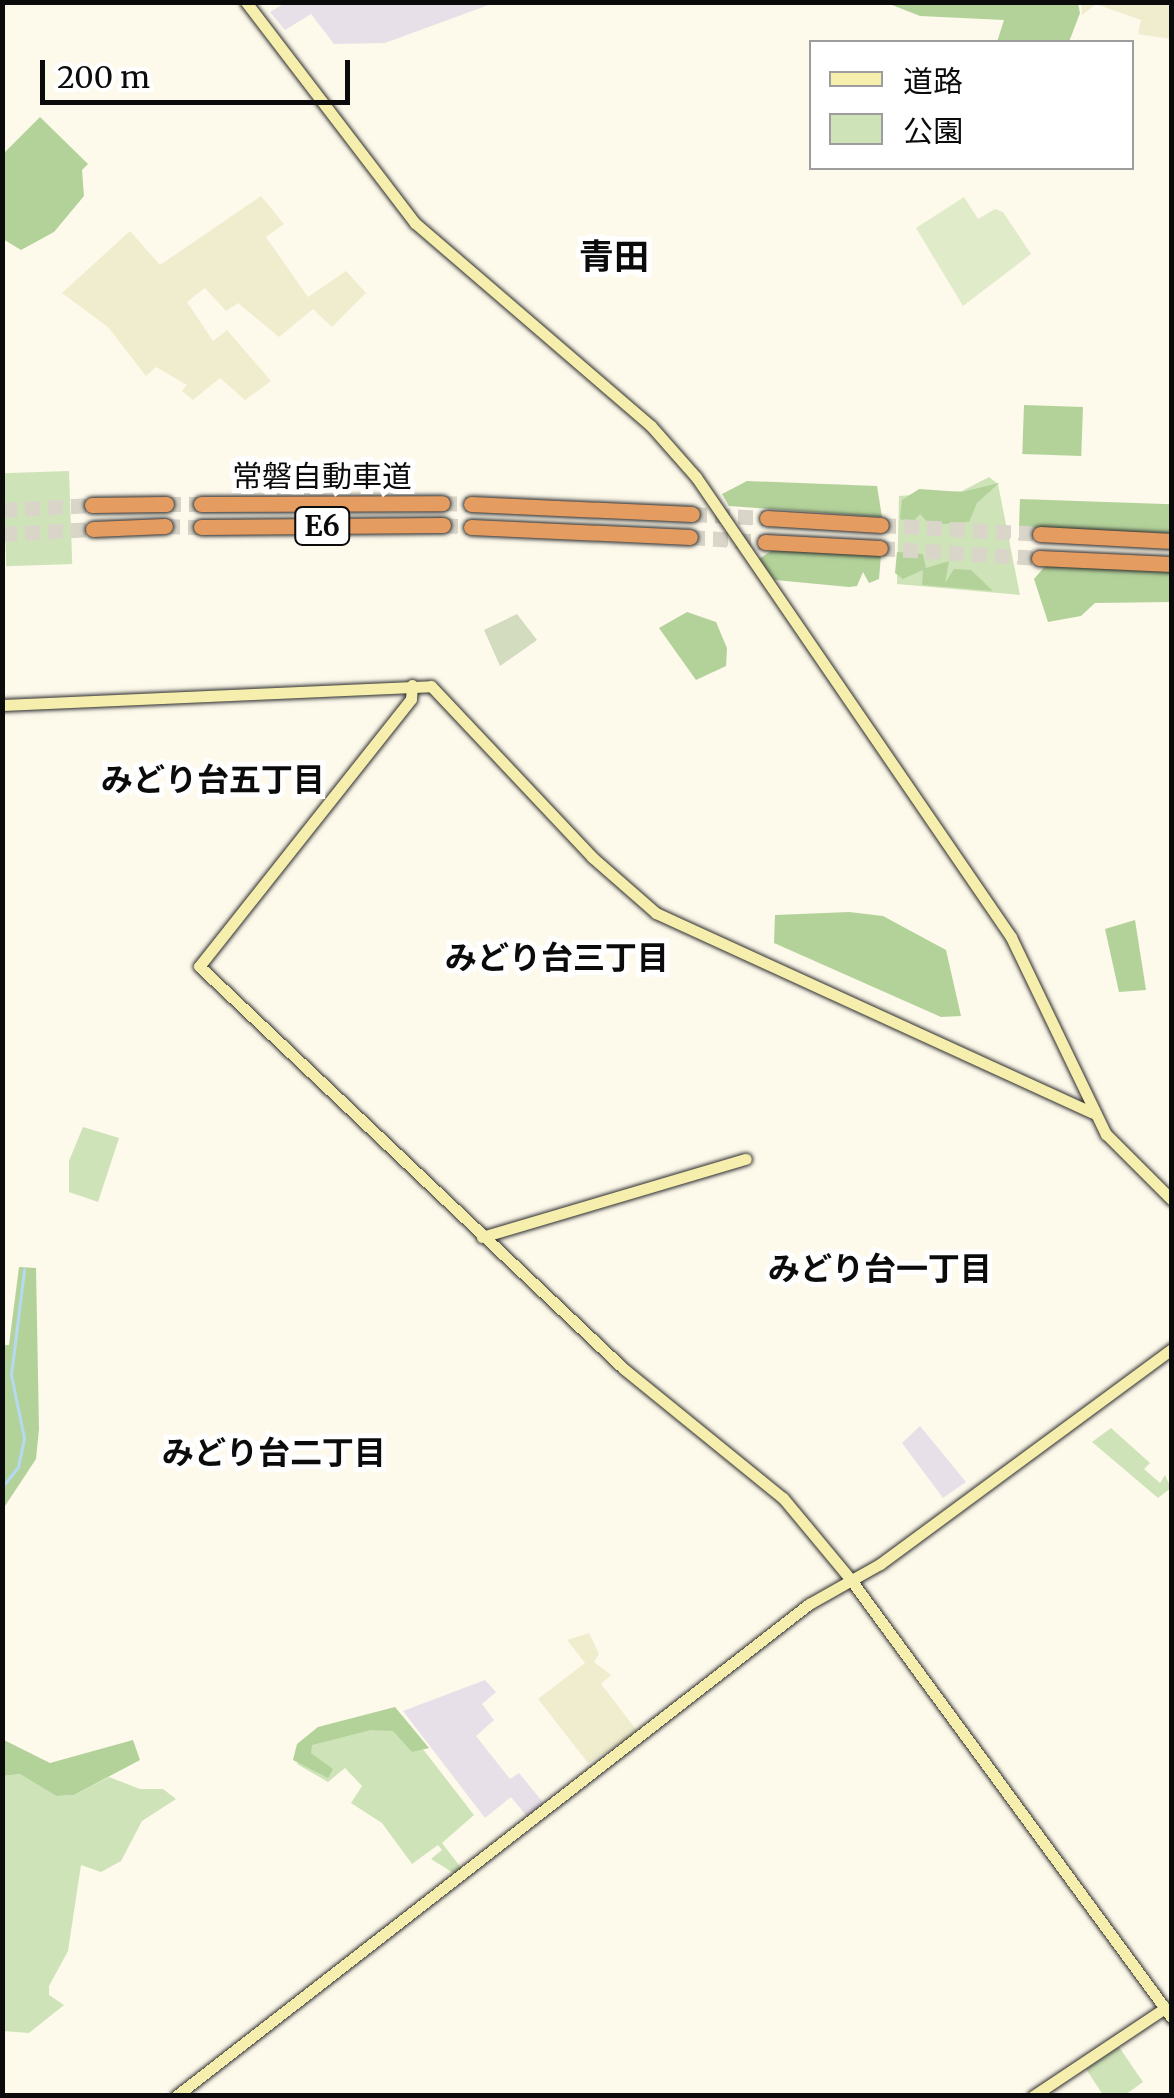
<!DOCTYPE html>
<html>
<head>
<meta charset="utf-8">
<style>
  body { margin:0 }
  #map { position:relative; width:1174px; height:2098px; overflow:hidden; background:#fdf9eb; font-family:Merriweather,"Noto Sans JP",serif }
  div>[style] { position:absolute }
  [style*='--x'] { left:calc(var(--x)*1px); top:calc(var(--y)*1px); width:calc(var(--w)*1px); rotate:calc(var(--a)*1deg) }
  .industrial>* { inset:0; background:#e8e0e9 }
  .farmland>* { inset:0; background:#f0edce }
  .green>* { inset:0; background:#cfe3b9; transform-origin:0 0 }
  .forest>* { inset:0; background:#b3d29a; transform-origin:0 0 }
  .cemetery>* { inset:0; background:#d3dcbf }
  .pitch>* { inset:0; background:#e0ebc9 }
  .stream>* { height:2.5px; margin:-1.25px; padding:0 1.25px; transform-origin:1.25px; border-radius:1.25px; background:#b5daef }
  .highway-tunnel>* { height:15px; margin-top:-7.5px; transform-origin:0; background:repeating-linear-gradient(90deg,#d9d5c9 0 15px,transparent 0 23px) }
  .roads { filter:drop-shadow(0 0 2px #2d2d2d) drop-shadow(0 0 2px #2d2d2d) }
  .secondary>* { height:11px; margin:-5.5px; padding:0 5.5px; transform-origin:5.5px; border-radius:5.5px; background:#f6eeac }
  .highway>* { height:15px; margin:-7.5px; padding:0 7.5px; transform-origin:7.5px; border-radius:7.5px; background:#e59c61 }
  span { translate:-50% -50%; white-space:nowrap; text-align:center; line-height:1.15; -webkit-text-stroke:10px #fff; paint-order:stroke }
  .shield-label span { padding:2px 8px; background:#fff; border:2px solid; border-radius:8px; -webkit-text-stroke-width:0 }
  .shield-label { font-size:28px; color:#0b0b0b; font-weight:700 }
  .street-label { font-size:30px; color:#0b0b0b }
  .neighbourhood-label { font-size:32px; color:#0b0b0b; font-weight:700 }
  .quarter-label { font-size:35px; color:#0b0b0b; font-weight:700 }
  .frame { position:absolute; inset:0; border:5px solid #0b0b0b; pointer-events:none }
  .legend { position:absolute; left:809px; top:40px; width:325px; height:130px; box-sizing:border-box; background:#fff; border:2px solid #9d9d9d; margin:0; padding:12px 18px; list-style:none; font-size:30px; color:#0b0b0b }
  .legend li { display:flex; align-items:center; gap:20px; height:50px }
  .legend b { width:50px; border:2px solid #9d9d9d }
  .scale { position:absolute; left:40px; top:60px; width:310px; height:45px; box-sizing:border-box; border:5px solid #0b0b0b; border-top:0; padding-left:12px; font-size:30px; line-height:35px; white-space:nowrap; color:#0b0b0b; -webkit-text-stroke:8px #fff; paint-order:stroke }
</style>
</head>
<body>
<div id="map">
  <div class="industrial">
    <i style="clip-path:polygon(285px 3px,285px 2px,494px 3px,385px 43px,334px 44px,311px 14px,285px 30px,270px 12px)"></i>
    <i style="clip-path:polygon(920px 1426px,966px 1482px,943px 1498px,902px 1443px)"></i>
    <i style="clip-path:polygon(485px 1680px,496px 1692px,482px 1704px,494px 1720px,476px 1736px,510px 1779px,519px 1773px,546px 1806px,529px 1819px,511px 1797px,485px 1818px,403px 1711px)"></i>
  </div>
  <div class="farmland">
    <i style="clip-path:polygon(1081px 3px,1171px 3px,1171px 39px,1138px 34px,1141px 20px,1096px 4px,1082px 15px)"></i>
    <i style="clip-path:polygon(261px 196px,284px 224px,266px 237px,308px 297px,346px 271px,366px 293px,332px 327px,313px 309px,279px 337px,238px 303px,226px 311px,205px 288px,187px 302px,213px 341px,227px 330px,271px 381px,245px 400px,220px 378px,193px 400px,182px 391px,187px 385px,156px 367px,146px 376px,108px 327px,62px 293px,130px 231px,160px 265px)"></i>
    <i style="clip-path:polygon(589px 1633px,599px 1654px,594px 1662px,611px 1675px,601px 1684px,638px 1732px,588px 1763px,538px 1699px,585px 1663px,567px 1640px)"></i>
  </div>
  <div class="green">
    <i style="left:69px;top:471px;width:93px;height:66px;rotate:88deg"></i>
    <i style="clip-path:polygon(989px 477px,998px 484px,1020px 595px,897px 584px,899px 496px,962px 491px)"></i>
    <i style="clip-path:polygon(83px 1127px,119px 1138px,98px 1202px,69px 1192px,69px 1161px)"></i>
    <i style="clip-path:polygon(1111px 1428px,1150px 1463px,1144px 1469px,1160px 1483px,1165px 1475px,1171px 1488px,1158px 1498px,1092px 1442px)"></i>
    <i style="clip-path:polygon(395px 1713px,474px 1815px,442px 1843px,462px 1869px,455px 1874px,431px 1859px,442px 1850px,438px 1845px,412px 1864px,382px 1823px,351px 1803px,362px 1786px,345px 1768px,328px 1782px,297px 1764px,307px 1742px)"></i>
    <i style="clip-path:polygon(20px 1774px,56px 1796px,74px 1795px,109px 1777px,140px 1789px,163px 1789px,176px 1799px,142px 1821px,121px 1861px,101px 1872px,81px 1865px,68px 1951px,49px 1986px,49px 1995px,64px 2005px,29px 2033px,3px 2031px,2px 1776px)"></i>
    <i style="clip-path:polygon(1119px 2047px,1143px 2082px,1125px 2095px,1103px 2095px,1086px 2069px)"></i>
  </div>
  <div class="forest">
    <i style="clip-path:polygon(887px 3px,1078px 3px,1080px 13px,1069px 42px,997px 42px,1004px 20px,920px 16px)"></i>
    <i style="clip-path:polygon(40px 117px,88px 164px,82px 170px,84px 196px,54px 232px,21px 250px,3px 239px,3px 154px)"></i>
    <i style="left:1024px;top:405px;width:59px;height:49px;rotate:2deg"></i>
    <i style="clip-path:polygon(747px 481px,877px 486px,882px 517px,729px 506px,722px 494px)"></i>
    <i style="clip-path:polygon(999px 483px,977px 503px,969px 522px,930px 525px,920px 514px,912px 523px,900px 519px,902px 500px,919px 489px,962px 492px)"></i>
    <i style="left:1020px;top:499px;width:151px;height:29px;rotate:2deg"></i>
    <i style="clip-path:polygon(775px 548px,881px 556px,879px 579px,869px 583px,863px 572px,857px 586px,849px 587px,775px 580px,759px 559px)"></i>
    <i style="clip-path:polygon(897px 552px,923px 554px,926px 568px,949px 561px,945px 583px,954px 569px,971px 570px,993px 591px,922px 585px,923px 570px,903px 579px,895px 573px)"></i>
    <i style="clip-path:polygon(1046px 565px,1171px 571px,1171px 602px,1095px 603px,1081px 616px,1048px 622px,1034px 579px)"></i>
    <i style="clip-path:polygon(687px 612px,716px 622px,727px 648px,726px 666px,696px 680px,659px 628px)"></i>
    <i style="clip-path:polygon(849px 912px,883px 916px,946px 950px,961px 1016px,941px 1017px,774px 943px,775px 915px)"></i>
    <i style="clip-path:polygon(1135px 920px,1146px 990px,1119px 992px,1105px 929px)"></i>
    <i style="clip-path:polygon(19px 1267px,36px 1268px,39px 1429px,36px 1459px,3px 1509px,3px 1345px,9px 1345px)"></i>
    <i style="clip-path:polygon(395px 1707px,429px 1748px,412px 1752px,393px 1731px,371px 1730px,312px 1745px,311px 1753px,333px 1769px,328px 1778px,293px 1760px,297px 1744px,318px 1727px)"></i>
    <i style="clip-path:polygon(2px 1739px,50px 1763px,133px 1740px,140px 1760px,74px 1795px,56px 1796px,20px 1774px,3px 1776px)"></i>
  </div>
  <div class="cemetery">
    <i style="clip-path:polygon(517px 614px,537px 640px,500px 666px,484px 630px)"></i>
  </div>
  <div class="pitch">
    <i style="clip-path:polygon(964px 197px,978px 219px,995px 209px,1003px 212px,1031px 254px,963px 306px,916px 228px)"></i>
  </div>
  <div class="stream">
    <i style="--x:2;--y:1487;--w:26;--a:-51"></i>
    <i style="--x:18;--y:1467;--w:30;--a:-78"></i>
    <i style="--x:24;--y:1438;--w:64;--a:-101.7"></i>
    <i style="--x:11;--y:1375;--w:106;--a:-82.9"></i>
  </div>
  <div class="highway-tunnel">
    <i style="--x:442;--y:503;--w:29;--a:2"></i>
    <i style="--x:166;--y:504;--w:35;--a:0"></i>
    <i style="--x:2;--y:510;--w:90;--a:-3.2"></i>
    <i style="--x:692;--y:514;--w:75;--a:3.1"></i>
    <i style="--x:443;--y:525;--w:28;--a:4"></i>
    <i style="--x:881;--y:525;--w:159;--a:3.2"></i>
    <i style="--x:165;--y:526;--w:36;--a:2"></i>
    <i style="--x:2;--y:534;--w:91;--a:-3.1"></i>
    <i style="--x:690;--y:537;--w:75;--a:3.8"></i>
    <i style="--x:880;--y:548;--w:159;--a:3.6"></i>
  </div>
  <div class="roads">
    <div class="secondary">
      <i style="--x:246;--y:2;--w:278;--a:52.6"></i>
      <i style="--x:415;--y:223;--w:311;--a:40.7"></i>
      <i style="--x:651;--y:426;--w:68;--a:48.6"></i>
      <i style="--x:696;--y:477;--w:558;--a:55.6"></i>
      <i style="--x:1011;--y:937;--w:219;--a:64.3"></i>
      <i style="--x:1106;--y:1134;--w:93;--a:45"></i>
      <i style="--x:412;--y:685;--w:14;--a:94"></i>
      <i style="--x:411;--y:699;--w:341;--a:128.4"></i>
      <i style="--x:199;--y:966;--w:586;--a:43.48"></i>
      <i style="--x:624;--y:1369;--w:205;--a:39.1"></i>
      <i style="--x:783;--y:1498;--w:107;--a:50.3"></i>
      <i style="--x:851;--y:1580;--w:543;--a:53.76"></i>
      <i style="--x:2;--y:705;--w:429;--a:-2.5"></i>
      <i style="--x:431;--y:686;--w:235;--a:46.7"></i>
      <i style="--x:592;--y:857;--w:85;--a:41.2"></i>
      <i style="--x:656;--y:913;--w:480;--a:24.6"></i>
      <i style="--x:482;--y:1237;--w:275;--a:-16.5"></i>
      <i style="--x:176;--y:2096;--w:802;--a:-37.86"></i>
      <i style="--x:809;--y:1604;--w:81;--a:-29.4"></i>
      <i style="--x:880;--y:1564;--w:363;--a:-36.4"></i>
      <i style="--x:1033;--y:2096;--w:159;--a:-33.7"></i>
    </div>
    <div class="highway">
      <i style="--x:201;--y:504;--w:241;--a:-0.2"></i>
      <i style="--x:471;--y:504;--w:221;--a:2.6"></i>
      <i style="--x:92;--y:505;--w:74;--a:-0.8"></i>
      <i style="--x:767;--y:518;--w:114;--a:3.5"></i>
      <i style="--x:201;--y:527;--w:242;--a:-0.5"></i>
      <i style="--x:471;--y:527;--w:219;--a:2.6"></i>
      <i style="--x:93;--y:529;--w:72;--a:-2.4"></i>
      <i style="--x:1040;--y:534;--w:132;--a:3"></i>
      <i style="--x:765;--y:542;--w:115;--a:3"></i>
      <i style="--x:1039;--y:558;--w:133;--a:2.6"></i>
    </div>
  </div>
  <div class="shield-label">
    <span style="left:322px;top:526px">E6</span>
  </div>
  <div class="street-label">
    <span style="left:322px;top:476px">常磐自動車道</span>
  </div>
  <div class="neighbourhood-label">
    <span style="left:213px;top:780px">みどり台五丁目</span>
    <span style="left:557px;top:958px">みどり台三丁目</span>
    <span style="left:880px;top:1269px">みどり台一丁目</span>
    <span style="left:274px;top:1453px">みどり台二丁目</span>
  </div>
  <div class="quarter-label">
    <span style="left:614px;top:257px">青田</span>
  </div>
  <div class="frame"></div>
  <ul class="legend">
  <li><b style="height:12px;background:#f6eeac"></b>道路</li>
  <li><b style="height:28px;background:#cfe3b9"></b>公園</li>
  </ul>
  <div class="scale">200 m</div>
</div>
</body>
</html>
